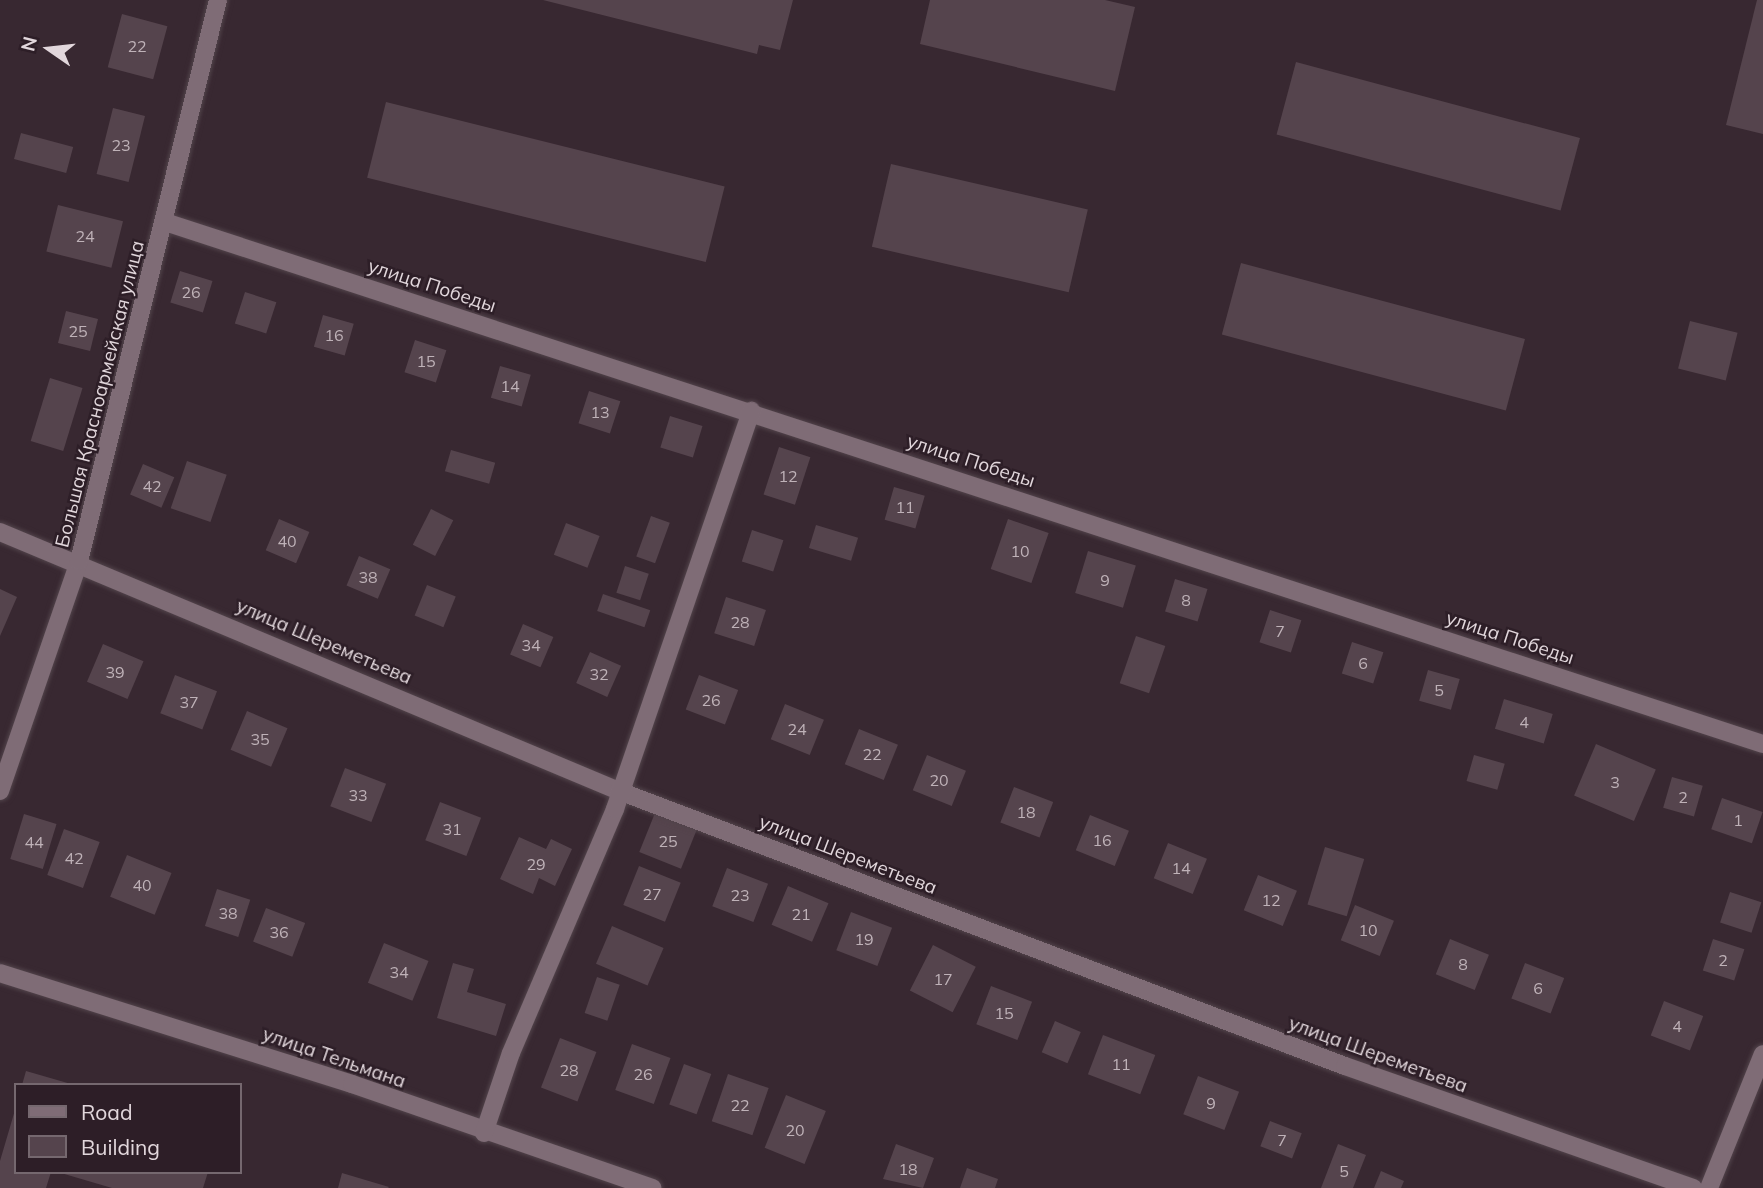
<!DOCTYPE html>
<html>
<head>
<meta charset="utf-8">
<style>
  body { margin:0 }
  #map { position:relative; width:1763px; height:1188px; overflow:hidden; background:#382831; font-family:Mulish,sans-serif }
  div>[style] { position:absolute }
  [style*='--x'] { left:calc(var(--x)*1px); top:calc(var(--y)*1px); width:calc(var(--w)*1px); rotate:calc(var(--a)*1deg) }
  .building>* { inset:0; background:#55444d; transform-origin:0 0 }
  .roads { filter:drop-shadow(0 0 2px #52444b) drop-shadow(0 0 2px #52444b) }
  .minor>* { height:18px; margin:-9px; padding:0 9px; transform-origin:9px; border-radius:9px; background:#7f6c76 }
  span { translate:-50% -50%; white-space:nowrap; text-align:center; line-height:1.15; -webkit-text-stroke:5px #2d1e27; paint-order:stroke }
  .number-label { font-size:16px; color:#bfb2b8 }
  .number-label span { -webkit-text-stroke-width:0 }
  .street-label { font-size:19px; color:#e2d7dc }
  .legend { position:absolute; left:14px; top:1083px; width:228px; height:91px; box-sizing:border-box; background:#2d1e27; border:2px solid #75686f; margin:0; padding:9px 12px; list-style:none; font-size:21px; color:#e2d7dc }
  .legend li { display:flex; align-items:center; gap:14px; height:35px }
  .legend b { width:35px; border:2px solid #75686f }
  .north { position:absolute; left:14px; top:14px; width:70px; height:70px; -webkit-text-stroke:5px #2d1e27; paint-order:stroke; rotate:284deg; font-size:19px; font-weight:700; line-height:28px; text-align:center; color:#e2d7dc }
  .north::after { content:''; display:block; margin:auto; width:24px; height:32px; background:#e2d7dc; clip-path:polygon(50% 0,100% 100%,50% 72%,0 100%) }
</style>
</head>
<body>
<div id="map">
  <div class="building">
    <i style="clip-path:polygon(543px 0,793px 0,780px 50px,759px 45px,757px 54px)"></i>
    <i style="clip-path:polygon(930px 0,1105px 0,1135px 7px,1115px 91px,920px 44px)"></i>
    <i style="clip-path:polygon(1757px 0,1763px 0,1763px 134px,1726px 125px)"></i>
    <i style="left:122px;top:14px;width:47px;height:55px;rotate:15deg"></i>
    <i style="left:1296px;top:62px;width:294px;height:75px;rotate:15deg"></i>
    <i style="left:386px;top:102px;width:349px;height:78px;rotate:14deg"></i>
    <i style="left:113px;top:108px;width:33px;height:68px;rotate:14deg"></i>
    <i style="left:21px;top:133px;width:54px;height:27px;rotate:15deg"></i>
    <i style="left:891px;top:164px;width:202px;height:85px;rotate:13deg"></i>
    <i style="left:58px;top:205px;width:67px;height:48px;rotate:14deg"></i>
    <i style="left:1241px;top:263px;width:294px;height:74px;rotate:15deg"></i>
    <i style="left:180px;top:271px;width:34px;height:33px;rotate:17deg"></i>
    <i style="left:245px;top:292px;width:33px;height:33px;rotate:18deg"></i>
    <i style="left:66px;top:311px;width:33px;height:33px;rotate:14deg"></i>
    <i style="left:323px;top:315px;width:32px;height:33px;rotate:16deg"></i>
    <i style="left:1690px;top:321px;width:49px;height:49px;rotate:14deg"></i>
    <i style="left:415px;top:340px;width:33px;height:34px;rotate:18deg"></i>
    <i style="left:500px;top:366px;width:32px;height:33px;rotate:16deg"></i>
    <i style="left:50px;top:378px;width:34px;height:66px;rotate:17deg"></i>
    <i style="left:589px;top:391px;width:33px;height:34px;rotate:18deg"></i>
    <i style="left:670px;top:416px;width:34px;height:33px;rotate:17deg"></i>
    <i style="left:779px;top:447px;width:33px;height:50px;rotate:18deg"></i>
    <i style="left:451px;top:450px;width:46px;height:22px;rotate:16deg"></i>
    <i style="left:187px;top:461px;width:42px;height:50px;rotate:19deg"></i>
    <i style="left:143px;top:464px;width:34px;height:33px;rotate:23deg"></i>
    <i style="left:894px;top:487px;width:32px;height:34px;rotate:16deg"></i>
    <i style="left:431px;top:509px;width:25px;height:40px;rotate:27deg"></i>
    <i style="left:651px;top:516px;width:20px;height:43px;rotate:20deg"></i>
    <i style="left:279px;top:519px;width:33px;height:34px;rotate:23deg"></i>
    <i style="left:1008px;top:519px;width:43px;height:53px;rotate:19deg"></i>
    <i style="left:566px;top:523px;width:36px;height:34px;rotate:21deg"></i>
    <i style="left:816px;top:525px;width:44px;height:24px;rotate:17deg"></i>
    <i style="left:752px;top:530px;width:33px;height:33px;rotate:18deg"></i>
    <i style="left:1088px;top:551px;width:50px;height:44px;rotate:17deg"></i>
    <i style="left:359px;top:556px;width:34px;height:32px;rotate:23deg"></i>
    <i style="left:625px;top:566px;width:25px;height:28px;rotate:18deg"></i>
    <i style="left:1175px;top:579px;width:34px;height:34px;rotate:17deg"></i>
    <i style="left:427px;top:585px;width:31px;height:33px;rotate:22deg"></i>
    <i style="clip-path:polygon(0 589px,17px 597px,0 636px)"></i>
    <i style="left:603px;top:594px;width:50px;height:18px;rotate:19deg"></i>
    <i style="left:726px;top:597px;width:42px;height:38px;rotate:18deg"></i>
    <i style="left:1270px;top:610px;width:33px;height:34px;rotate:18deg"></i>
    <i style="left:523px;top:624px;width:33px;height:33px;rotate:23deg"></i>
    <i style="left:1136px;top:636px;width:31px;height:50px;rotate:19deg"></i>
    <i style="left:1352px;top:642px;width:33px;height:33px;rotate:18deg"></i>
    <i style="left:103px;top:644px;width:44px;height:41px;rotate:23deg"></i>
    <i style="left:590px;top:652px;width:34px;height:34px;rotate:24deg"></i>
    <i style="left:1428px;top:670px;width:33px;height:32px;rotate:16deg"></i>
    <i style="left:175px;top:675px;width:45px;height:41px;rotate:21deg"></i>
    <i style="left:699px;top:675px;width:42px;height:37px;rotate:21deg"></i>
    <i style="left:1504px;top:699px;width:51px;height:31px;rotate:17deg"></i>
    <i style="left:785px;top:704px;width:42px;height:38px;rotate:22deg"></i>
    <i style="left:247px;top:711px;width:44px;height:42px;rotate:23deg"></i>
    <i style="left:859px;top:729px;width:42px;height:38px;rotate:22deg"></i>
    <i style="left:1596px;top:744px;width:65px;height:56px;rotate:23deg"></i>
    <i style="left:927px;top:755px;width:42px;height:38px;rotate:22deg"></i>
    <i style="left:1474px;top:755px;width:32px;height:27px;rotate:16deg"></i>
    <i style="left:345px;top:768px;width:44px;height:41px;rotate:21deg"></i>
    <i style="left:1672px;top:777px;width:32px;height:32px;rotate:16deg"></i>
    <i style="left:1014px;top:787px;width:42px;height:38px;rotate:21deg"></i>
    <i style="left:1722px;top:798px;width:43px;height:33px;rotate:19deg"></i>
    <i style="left:440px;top:802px;width:44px;height:41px;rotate:21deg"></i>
    <i style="left:655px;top:813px;width:45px;height:42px;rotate:22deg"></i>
    <i style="left:24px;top:814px;width:34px;height:47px;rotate:17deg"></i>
    <i style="left:1090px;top:815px;width:42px;height:38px;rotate:22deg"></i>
    <i style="left:64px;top:829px;width:38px;height:49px;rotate:20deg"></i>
    <i style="clip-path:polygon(519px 837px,546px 849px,551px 839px,572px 849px,555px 886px,539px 878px,533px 894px,500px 879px)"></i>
    <i style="left:1168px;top:843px;width:42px;height:38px;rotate:22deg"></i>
    <i style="left:1325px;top:847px;width:41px;height:60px;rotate:17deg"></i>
    <i style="left:127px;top:855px;width:48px;height:45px;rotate:22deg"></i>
    <i style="left:639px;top:866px;width:45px;height:42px;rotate:22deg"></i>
    <i style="left:727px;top:868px;width:44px;height:41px;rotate:21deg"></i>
    <i style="left:1258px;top:875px;width:42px;height:38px;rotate:22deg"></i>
    <i style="left:788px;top:886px;width:44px;height:42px;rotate:23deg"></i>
    <i style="left:217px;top:889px;width:35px;height:39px;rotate:18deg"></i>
    <i style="left:1730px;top:892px;width:33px;height:32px;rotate:18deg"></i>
    <i style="left:1355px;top:905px;width:42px;height:38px;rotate:22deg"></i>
    <i style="left:266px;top:908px;width:42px;height:36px;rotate:21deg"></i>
    <i style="left:851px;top:912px;width:44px;height:41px;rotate:21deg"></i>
    <i style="left:612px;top:926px;width:56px;height:41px;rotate:23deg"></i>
    <i style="left:1450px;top:939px;width:42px;height:38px;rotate:22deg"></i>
    <i style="left:1713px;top:939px;width:33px;height:33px;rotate:18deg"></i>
    <i style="left:384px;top:943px;width:48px;height:43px;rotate:22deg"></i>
    <i style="left:933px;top:945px;width:48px;height:51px;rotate:27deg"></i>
    <i style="clip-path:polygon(453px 963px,474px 969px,467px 992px,506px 1004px,496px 1036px,437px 1018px)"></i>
    <i style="left:1525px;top:963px;width:42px;height:38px;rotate:21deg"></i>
    <i style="left:597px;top:977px;width:24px;height:38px;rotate:19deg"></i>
    <i style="left:991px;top:986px;width:44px;height:41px;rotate:21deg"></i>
    <i style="left:1664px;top:1001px;width:42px;height:37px;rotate:21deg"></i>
    <i style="left:1055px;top:1021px;width:28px;height:34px;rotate:23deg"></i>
    <i style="left:1103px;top:1035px;width:56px;height:42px;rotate:21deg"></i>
    <i style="left:560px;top:1038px;width:39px;height:53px;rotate:21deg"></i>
    <i style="left:632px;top:1044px;width:41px;height:49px;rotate:20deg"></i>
    <i style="left:684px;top:1064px;width:29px;height:43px;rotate:20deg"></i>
    <i style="clip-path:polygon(26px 1071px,71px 1084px,71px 1085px,22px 1085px)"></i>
    <i style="left:728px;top:1074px;width:43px;height:50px;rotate:19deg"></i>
    <i style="left:1198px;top:1076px;width:44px;height:41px;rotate:21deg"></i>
    <i style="left:786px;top:1095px;width:43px;height:57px;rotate:22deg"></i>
    <i style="clip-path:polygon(15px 1110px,16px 1172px,51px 1172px,46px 1188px,0 1188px,0 1161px)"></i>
    <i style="left:1270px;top:1121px;width:34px;height:27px;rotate:21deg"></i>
    <i style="clip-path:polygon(896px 1144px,934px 1158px,923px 1188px,883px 1179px)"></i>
    <i style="clip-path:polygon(1338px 1144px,1366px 1155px,1353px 1188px,1321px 1188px)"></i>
    <i style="clip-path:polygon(967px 1168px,998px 1179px,995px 1188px,960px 1188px)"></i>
    <i style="clip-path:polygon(1381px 1171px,1404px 1181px,1401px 1188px,1374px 1188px)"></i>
    <i style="clip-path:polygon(208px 1172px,203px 1188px,112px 1188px,61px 1173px)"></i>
    <i style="clip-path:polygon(342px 1173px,389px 1187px,388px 1188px,338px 1188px)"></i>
  </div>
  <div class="roads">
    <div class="minor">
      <i style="--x:165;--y:222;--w:1681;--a:18.09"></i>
      <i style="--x:0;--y:532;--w:671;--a:22.71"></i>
      <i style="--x:619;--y:791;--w:776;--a:20.75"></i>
      <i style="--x:1345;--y:1066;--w:369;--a:19.3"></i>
      <i style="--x:0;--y:791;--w:243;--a:-71"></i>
      <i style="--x:79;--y:561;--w:578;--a:-76.08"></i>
      <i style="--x:0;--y:973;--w:369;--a:17.5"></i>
      <i style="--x:352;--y:1084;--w:318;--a:19.1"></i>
      <i style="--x:484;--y:1133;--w:84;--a:-71.4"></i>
      <i style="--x:511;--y:1053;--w:265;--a:-66.9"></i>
      <i style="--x:615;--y:809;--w:421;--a:-71.1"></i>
      <i style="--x:1709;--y:1188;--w:144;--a:-68.1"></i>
    </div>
  </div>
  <div class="number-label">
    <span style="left:137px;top:46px">22</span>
    <span style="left:121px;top:145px">23</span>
    <span style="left:85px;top:236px">24</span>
    <span style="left:191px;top:292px">26</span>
    <span style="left:78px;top:331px">25</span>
    <span style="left:334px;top:335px">16</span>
    <span style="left:426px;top:361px">15</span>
    <span style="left:510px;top:386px">14</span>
    <span style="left:600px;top:412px">13</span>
    <span style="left:788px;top:476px">12</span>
    <span style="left:152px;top:486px">42</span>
    <span style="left:905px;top:507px">11</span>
    <span style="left:287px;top:541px">40</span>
    <span style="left:1020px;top:551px">10</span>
    <span style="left:368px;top:577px">38</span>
    <span style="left:1105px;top:580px">9</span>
    <span style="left:1186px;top:600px">8</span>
    <span style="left:740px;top:622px">28</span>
    <span style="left:1280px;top:631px">7</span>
    <span style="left:531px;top:645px">34</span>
    <span style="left:1363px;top:663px">6</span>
    <span style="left:115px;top:672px">39</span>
    <span style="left:599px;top:674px">32</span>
    <span style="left:1439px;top:690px">5</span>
    <span style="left:711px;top:700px">26</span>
    <span style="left:189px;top:702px">37</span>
    <span style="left:1524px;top:722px">4</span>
    <span style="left:797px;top:729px">24</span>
    <span style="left:260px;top:739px">35</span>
    <span style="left:872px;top:754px">22</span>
    <span style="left:939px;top:780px">20</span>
    <span style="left:1615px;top:782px">3</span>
    <span style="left:358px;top:795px">33</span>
    <span style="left:1683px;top:797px">2</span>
    <span style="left:1026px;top:812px">18</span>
    <span style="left:1738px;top:820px">1</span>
    <span style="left:452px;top:829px">31</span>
    <span style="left:1102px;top:840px">16</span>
    <span style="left:668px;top:841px">25</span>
    <span style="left:34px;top:842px">44</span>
    <span style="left:74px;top:858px">42</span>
    <span style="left:536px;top:864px">29</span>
    <span style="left:1181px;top:868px">14</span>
    <span style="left:142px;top:885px">40</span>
    <span style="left:652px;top:894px">27</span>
    <span style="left:740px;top:895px">23</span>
    <span style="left:1271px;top:900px">12</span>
    <span style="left:228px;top:913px">38</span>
    <span style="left:801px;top:914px">21</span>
    <span style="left:1368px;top:930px">10</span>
    <span style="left:279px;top:932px">36</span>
    <span style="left:864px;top:939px">19</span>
    <span style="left:1723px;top:960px">2</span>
    <span style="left:1463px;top:964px">8</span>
    <span style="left:399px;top:972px">34</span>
    <span style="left:943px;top:979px">17</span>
    <span style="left:1538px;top:988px">6</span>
    <span style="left:1004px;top:1013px">15</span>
    <span style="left:1677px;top:1026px">4</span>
    <span style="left:1121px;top:1064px">11</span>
    <span style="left:569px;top:1070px">28</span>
    <span style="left:643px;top:1074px">26</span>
    <span style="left:1211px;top:1103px">9</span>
    <span style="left:740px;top:1105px">22</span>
    <span style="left:795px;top:1130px">20</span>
    <span style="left:1282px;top:1140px">7</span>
    <span style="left:908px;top:1169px">18</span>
    <span style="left:1344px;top:1171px">5</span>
  </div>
  <div class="street-label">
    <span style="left:432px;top:286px;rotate:18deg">улица Победы</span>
    <span style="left:100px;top:394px;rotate:-76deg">Большая Красноармейская улица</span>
    <span style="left:971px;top:461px;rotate:18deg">улица Победы</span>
    <span style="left:1510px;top:638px;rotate:18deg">улица Победы</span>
    <span style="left:324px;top:642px;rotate:23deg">улица Шереметьева</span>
    <span style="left:848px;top:855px;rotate:21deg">улица Шереметьева</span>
    <span style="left:1378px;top:1055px;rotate:20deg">улица Шереметьева</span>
    <span style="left:334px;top:1058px;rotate:19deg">улица Тельмана</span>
  </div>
  <ul class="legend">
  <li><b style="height:9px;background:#7f6c76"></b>Road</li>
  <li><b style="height:19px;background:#55444d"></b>Building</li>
  </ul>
  <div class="north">N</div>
</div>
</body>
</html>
